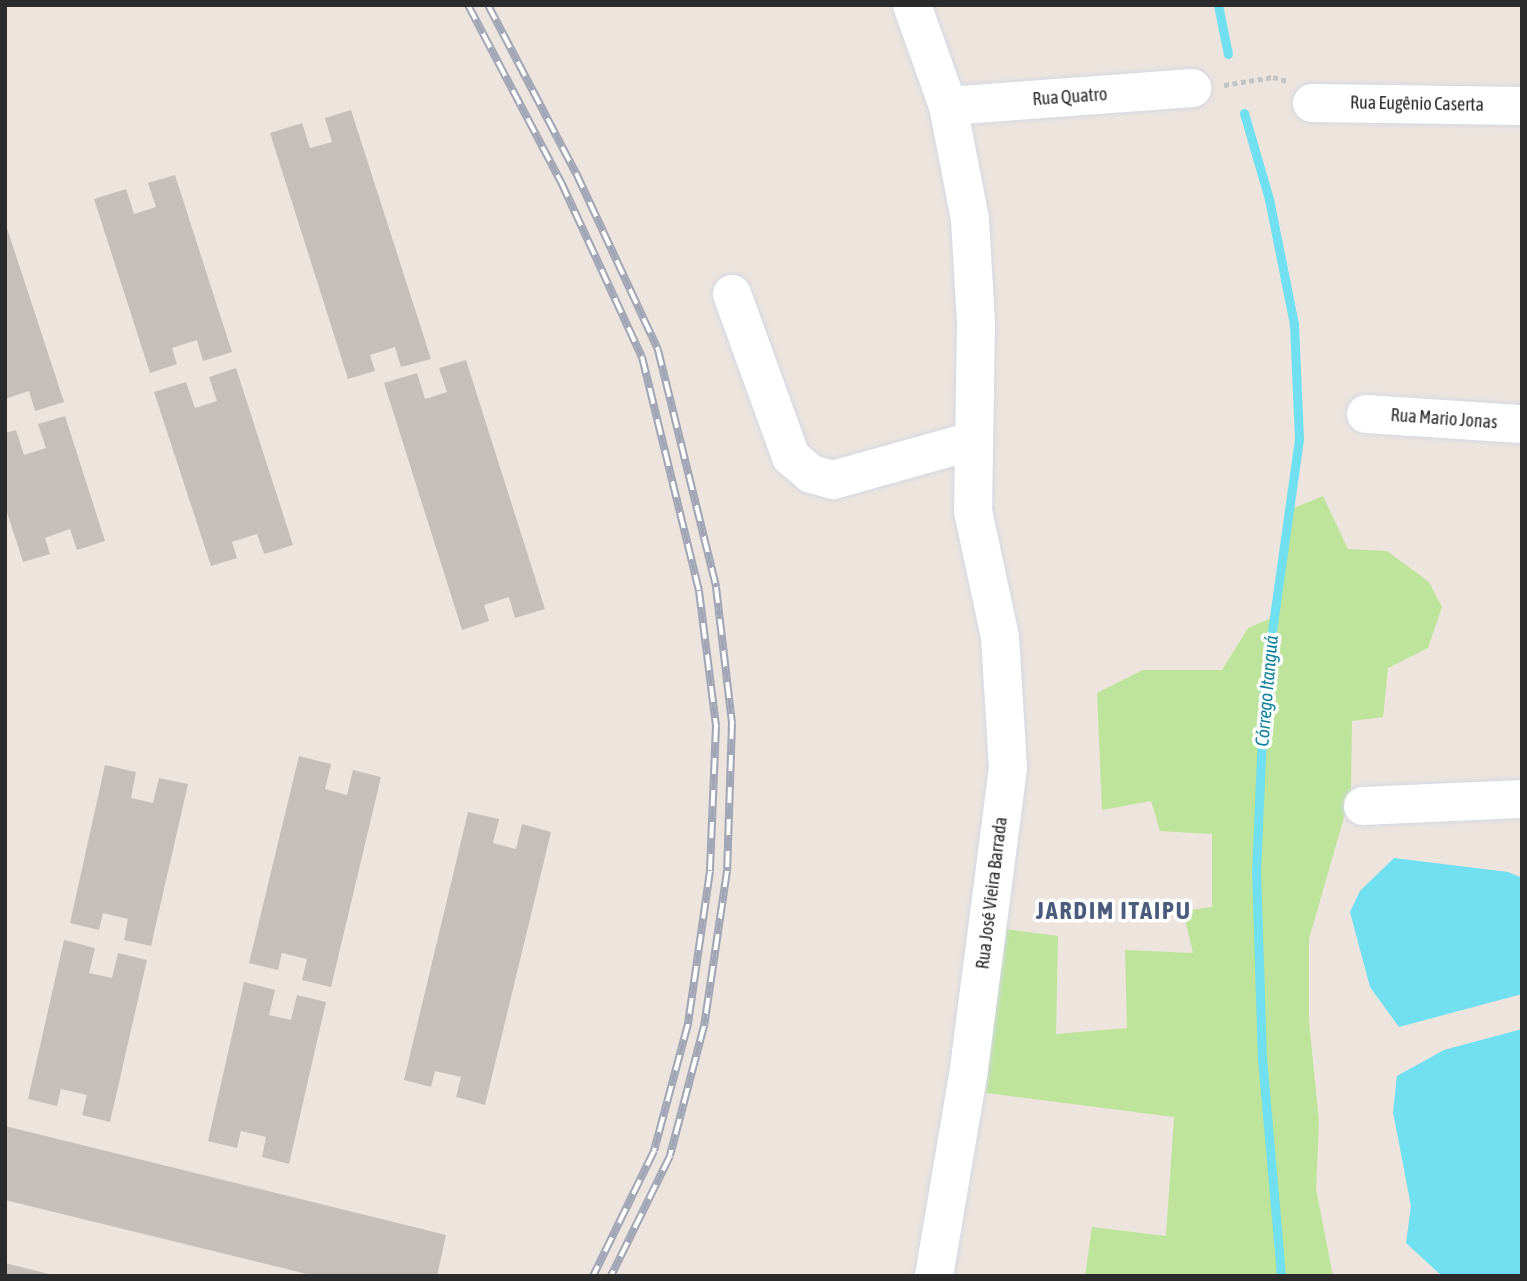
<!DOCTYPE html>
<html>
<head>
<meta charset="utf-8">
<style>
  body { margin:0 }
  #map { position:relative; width:1527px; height:1281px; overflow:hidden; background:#ede4dd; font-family:"Asap Condensed",sans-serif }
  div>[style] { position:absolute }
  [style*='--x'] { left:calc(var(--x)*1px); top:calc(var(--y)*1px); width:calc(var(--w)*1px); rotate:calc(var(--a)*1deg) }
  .green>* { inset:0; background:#bde49a }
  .water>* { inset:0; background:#70dfef }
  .stream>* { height:9px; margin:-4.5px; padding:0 4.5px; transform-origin:4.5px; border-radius:4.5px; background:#70dfef }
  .building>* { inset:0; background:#c6bfb9 }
  .path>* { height:4.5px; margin-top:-2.25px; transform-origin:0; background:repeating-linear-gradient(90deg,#c4c4c4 0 5px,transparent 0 8.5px) }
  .roads { filter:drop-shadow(0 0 2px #d3d8e4) drop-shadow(0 0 2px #d3d8e4) }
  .minor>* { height:38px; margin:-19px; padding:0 19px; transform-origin:19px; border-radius:19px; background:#fff }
  .rail>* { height:8px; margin-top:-4px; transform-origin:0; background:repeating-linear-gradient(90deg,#fff 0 16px,#a0a6b5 0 32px); box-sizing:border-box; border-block:2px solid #a0a6b5 }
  span { translate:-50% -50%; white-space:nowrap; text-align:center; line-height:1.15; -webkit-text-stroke:7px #fff; paint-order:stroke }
  .street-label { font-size:18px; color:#2b2b2b }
  .water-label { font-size:19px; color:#0d809d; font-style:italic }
  .district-label { font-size:24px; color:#4b5b7c; font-weight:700; letter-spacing:2px }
  .frame { position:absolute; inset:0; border:7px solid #2b2b2b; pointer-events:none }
</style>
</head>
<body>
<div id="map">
  <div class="green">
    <i style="clip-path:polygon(1323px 496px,1348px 549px,1387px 551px,1429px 582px,1442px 607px,1428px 648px,1388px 668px,1383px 717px,1352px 721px,1351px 793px,1309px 939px,1309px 1021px,1319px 1121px,1316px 1189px,1333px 1276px,1085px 1276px,1092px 1227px,1166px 1236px,1174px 1117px,986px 1093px,998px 928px,1058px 936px,1056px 1034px,1127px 1028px,1125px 950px,1193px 953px,1183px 911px,1212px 907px,1212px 834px,1160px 831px,1151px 801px,1102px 810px,1097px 693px,1143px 670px,1222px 670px,1248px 628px,1274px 617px,1289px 510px)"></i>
  </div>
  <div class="water">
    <i style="clip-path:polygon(1394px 858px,1508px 872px,1522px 878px,1522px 994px,1399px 1027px,1370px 987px,1350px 912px,1360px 891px)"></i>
    <i style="clip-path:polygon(1522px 1029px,1522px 1276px,1442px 1276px,1406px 1243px,1411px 1206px,1393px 1112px,1397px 1076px,1444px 1050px)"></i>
  </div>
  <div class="stream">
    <i style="--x:1218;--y:5;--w:50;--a:78.5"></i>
    <i style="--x:1244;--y:113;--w:90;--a:73.8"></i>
    <i style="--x:1269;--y:199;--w:127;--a:78.7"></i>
    <i style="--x:1294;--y:324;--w:115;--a:87.5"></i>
    <i style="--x:1299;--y:439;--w:252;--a:98"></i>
    <i style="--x:1264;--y:689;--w:180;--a:92.5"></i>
    <i style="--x:1256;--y:869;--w:189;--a:88.2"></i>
    <i style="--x:1262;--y:1058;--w:219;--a:85"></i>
  </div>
  <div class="building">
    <i style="clip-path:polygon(351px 110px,431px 359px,401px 367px,395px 347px,370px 355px,375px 371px,348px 379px,270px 133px,302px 123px,310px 148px,332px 142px,325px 118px)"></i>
    <i style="clip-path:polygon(175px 175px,232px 352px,203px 361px,197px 340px,172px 348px,177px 364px,150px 373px,94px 199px,126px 189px,134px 214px,156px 207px,148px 183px)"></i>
    <i style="clip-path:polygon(5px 222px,64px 402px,35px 411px,29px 391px,5px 399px)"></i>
    <i style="clip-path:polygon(466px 360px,545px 609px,515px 618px,509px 597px,484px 605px,489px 621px,462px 630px,384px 383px,417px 373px,425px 399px,447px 392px,439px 368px)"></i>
    <i style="clip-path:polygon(236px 368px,293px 545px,264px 554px,257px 534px,232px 542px,237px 558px,211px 566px,154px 392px,186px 382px,195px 408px,217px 401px,209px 377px)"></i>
    <i style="clip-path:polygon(65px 416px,105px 541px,77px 550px,70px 529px,45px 538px,50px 554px,23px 562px,5px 506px,5px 433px,16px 430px,24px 455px,46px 448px,38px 424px)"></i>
    <i style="clip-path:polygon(299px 756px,331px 764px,325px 789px,347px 795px,353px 770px,381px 777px,331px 987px,302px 980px,307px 959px,282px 953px,278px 970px,249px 963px)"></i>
    <i style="clip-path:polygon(105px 765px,136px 772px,131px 798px,153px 803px,159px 778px,188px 784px,151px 946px,124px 940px,128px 919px,103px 913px,99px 930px,70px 923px)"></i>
    <i style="clip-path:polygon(468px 812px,499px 819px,493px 843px,516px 849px,522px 824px,551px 832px,485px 1105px,456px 1097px,461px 1077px,435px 1071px,431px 1087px,404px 1080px)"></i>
    <i style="clip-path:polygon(64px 940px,95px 948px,89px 973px,112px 978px,118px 953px,147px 960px,110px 1122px,82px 1115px,87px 1095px,61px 1089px,57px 1106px,28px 1099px)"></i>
    <i style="clip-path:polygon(244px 982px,275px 990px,269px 1015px,291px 1020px,297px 995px,326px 1002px,289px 1164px,262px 1157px,266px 1137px,241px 1131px,237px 1148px,208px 1141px)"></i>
    <i style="clip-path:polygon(5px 1126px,446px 1235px,437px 1276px,315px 1276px,5px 1200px)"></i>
    <i style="clip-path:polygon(5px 1263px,53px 1275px,52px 1276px,5px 1276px)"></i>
  </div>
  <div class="path">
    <i style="--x:1224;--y:85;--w:50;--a:-9.3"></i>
    <i style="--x:1273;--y:77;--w:15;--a:16"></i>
  </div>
  <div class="roads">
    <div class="minor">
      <i style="--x:912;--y:5;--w:107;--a:70.4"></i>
      <i style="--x:948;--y:106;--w:115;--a:79"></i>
      <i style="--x:970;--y:219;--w:103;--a:86.7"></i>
      <i style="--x:976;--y:322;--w:189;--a:90.9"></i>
      <i style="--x:973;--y:511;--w:129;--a:77.9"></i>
      <i style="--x:1000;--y:637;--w:131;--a:86.5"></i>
      <i style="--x:1008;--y:768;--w:310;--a:97.4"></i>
      <i style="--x:968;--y:1075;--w:204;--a:99.6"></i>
      <i style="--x:1312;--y:103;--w:210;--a:0.8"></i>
      <i style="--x:948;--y:106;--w:245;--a:-4.2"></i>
      <i style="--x:732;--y:294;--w:173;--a:70.1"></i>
      <i style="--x:791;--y:457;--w:26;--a:40"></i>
      <i style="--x:811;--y:474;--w:23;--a:15"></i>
      <i style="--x:833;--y:480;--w:145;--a:-15.6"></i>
      <i style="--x:1366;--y:414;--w:156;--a:3.7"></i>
      <i style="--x:1363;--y:806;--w:159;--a:-2.5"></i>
    </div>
  </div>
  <div class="rail">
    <i style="--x:468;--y:5;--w:200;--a:62.3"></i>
    <i style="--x:561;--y:182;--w:193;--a:65.2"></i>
    <i style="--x:642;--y:357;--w:241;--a:76.3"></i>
    <i style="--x:699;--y:591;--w:136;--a:82.8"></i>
    <i style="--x:716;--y:726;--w:145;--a:92.4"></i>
    <i style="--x:710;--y:871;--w:155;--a:98.2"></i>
    <i style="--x:688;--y:1024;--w:131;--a:105"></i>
    <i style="--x:654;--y:1151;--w:139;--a:116"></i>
    <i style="--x:488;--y:5;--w:190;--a:62.4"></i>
    <i style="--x:576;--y:173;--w:195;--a:65.1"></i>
    <i style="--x:658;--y:350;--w:244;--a:76.2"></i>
    <i style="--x:716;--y:587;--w:137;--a:83.3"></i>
    <i style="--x:732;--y:723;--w:148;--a:91.9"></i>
    <i style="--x:727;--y:871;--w:157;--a:98.4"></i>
    <i style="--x:704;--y:1026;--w:134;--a:104.7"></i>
    <i style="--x:670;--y:1156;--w:134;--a:116.2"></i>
  </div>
  <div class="street-label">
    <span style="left:1070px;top:97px;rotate:-4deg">Rua Quatro</span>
    <span style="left:1417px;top:104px;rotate:1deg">Rua Eugênio Caserta</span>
    <span style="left:1444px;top:419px;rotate:4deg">Rua Mario Jonas</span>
    <span style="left:992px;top:893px;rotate:-83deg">Rua José Vieira Barrada</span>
  </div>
  <div class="water-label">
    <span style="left:1267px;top:691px;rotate:-85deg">Córrego Itanguá</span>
  </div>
  <div class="district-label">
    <span style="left:1114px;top:911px">JARDIM ITAIPU</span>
  </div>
  <div class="frame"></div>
</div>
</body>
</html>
